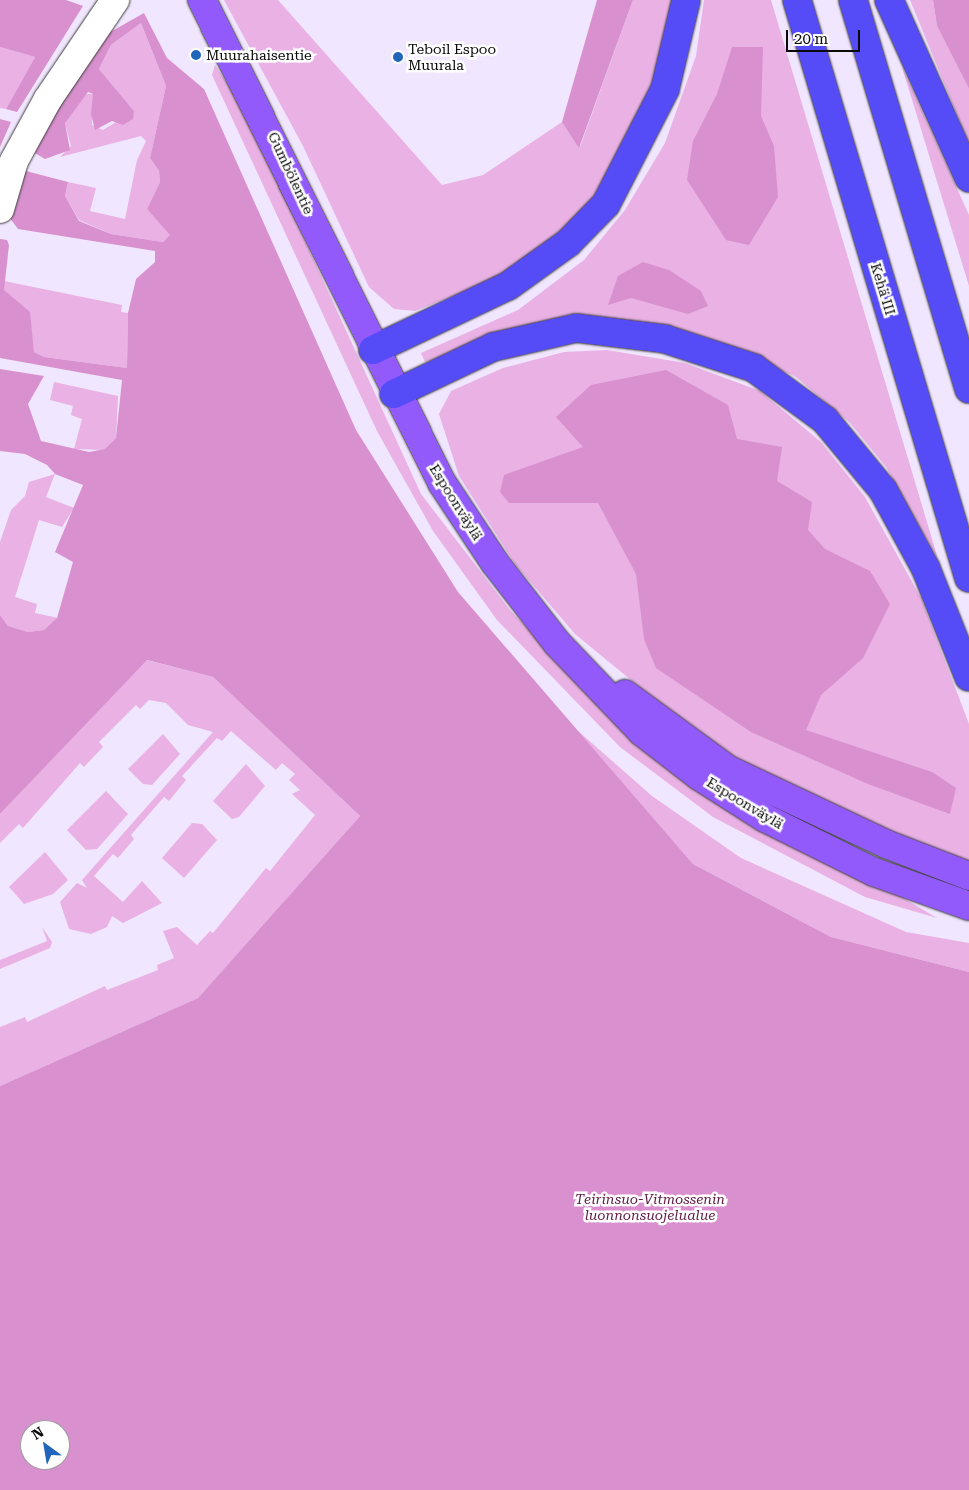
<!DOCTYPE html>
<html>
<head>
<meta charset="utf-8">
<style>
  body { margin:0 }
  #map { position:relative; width:969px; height:1490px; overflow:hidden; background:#f0e6ff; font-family:"Roboto Serif",serif }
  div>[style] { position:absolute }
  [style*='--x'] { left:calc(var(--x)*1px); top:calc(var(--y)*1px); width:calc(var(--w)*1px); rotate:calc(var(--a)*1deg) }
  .green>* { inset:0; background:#e9b1e4 }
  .forest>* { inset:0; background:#d990ce }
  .roads { filter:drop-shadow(0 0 1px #3d3d3d) drop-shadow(0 0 1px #3d3d3d) }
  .minor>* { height:28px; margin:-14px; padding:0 14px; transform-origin:14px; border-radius:14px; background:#fff }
  .major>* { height:28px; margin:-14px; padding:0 14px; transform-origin:14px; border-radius:14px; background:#935afb }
  .highway>* { height:28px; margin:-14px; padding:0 14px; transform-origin:14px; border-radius:14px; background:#564cf7 }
  .dots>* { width:14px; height:14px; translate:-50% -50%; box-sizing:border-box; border:2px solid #fff; border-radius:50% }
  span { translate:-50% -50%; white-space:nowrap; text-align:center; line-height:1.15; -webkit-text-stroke:5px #fff; paint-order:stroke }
  .poi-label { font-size:14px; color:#0a0a0a }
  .left { translate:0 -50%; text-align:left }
  .street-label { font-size:14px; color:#0a0a0a }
  .park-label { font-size:14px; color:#611b45; font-style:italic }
  .north { position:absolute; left:20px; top:1420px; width:50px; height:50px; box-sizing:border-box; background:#fff; border:1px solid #9d9d9d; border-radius:50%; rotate:328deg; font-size:14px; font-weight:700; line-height:20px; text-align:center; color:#0a0a0a }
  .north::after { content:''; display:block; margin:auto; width:18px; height:22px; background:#2166ba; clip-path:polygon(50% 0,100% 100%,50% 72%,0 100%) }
  .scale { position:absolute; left:786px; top:30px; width:74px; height:22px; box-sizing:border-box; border:2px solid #0a0a0a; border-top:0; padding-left:6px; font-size:15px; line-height:18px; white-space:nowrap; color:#0a0a0a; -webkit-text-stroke:4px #fff; paint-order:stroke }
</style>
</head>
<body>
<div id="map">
  <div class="green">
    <i style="clip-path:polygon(224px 0,278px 0,442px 185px,483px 175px,562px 122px,580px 147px,633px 0,672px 0,665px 50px,642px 112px,617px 165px,586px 209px,508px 274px,415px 311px,394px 309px,369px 287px,303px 146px)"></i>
    <i style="clip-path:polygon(704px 0,771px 0,938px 559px,886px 467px,850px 423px,796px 377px,726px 345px,629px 321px,425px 362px,421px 353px,518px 310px,584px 260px,625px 210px,665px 143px,696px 56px)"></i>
    <i style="clip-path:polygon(910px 0,933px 0,937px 26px,969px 89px,969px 144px)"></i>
    <i style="clip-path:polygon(141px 23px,166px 86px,150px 158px,159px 171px,160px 182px,147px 209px,171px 235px,163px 242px,111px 234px,79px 220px,65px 196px,68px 182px,96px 188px,90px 211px,125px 219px,137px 160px,146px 141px,141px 136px,60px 157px,71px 146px,65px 123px,82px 94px,93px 94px,92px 125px,103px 130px,134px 111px,99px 69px,111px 45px)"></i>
    <i style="clip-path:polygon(0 47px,35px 57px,6px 109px,0 108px)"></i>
    <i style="clip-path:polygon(215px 65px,245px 110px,421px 494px,510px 610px,629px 735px,937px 918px,865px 897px,713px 817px,620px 747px,497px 620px,433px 531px,377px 431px,212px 75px)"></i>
    <i style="clip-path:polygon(902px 67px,969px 215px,969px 286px)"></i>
    <i style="clip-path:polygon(4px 281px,122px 305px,121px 312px,128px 313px,127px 368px,44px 357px,34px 352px,32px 338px,4px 290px)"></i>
    <i style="clip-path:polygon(607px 350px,685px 363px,760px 391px,821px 442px,865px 497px,921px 598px,969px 724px,969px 861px,920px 845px,759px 772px,688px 727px,575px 634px,515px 564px,459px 476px,439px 414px,451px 391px,503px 368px,564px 352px)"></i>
    <i style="clip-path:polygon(54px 382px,118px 396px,116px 438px,105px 450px,74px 449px,82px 419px,71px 415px,73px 406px,50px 400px)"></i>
    <i style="clip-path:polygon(55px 474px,46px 497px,74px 508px,62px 527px,39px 520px,15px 597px,37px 604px,35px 613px,58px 618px,44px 630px,28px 632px,8px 626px,0 615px,0 542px,11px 510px,25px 496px,29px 482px)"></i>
    <i style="clip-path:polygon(146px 660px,213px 677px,360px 816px,198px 998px,0 1086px,0 1027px,25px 1017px,27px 1022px,105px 986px,107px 990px,158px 970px,157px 965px,174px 958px,163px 931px,177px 927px,197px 945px,210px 931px,213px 933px,266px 868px,270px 871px,315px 815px,292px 794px,300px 790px,289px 780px,295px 774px,282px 763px,276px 770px,231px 731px,222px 741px,217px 738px,182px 776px,186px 780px,169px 801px,164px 797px,131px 835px,134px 839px,118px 858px,113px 854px,94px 876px,123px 902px,142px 881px,162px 903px,123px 923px,112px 916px,107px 927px,91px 934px,69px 929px,60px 902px,77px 883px,87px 888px,82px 880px,213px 732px,188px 725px,166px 703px,149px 700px,140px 709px,136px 705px,99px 742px,103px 747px,84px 767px,80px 763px,23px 828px,19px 824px,0 843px,0 814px)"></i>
    <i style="clip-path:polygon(577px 730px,652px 796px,741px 858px,906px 932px,969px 943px,969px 972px,831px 937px,693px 864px)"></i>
    <i style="clip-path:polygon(163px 734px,180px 754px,152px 785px,143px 784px,128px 769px)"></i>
    <i style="clip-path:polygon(246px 764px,265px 786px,239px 817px,232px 819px,213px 801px)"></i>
    <i style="clip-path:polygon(106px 791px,128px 814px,97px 849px,86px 850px,67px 830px)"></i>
    <i style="clip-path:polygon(192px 823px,202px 824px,217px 840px,184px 878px,162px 858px)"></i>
    <i style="clip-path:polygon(45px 852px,68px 880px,53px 894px,24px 904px,9px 887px)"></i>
    <i style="clip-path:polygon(42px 927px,52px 942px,50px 948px,0 969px,0 960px,47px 941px)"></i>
  </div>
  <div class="forest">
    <i style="clip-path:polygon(0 0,66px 0,83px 6px,17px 112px,6px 109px,35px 57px,0 47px)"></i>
    <i style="clip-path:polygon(597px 0,633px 0,579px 148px,562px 122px)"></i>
    <i style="clip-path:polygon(933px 0,969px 0,969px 89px,937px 26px)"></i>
    <i style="clip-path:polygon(evenodd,144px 13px,167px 58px,204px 89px,356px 430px,458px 592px,693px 864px,831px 937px,969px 972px,969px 1490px,0 1490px,0 1086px,198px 998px,360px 816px,213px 677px,147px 660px,0 814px,0 615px,8px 626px,28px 632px,44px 630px,57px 618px,73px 562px,55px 552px,83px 485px,55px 474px,47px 465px,25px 454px,0 451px,0 369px,44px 376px,28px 404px,41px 441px,89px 452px,105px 449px,116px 438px,122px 380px,0 358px,0 239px,7px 240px,9px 245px,4px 290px,30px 312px,34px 352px,44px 357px,127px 368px,128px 313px,136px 279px,155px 262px,155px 251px,18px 229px,7px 214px,21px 174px,26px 171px,68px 182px,65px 196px,79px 221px,111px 234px,163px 242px,170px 235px,147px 209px,160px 182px,159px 171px,150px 158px,166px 86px,141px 23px,111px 45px,99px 69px,134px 111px,133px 119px,123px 125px,112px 121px,95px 130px,91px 114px,93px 94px,88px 92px,65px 123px,70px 150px,45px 159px,33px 152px,98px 39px,144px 13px,30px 1430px,60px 1430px,60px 1460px,30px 1460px,30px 1430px)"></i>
    <i style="clip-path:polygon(732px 47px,763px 47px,761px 116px,774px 146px,778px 197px,749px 245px,726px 240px,687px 180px,693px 141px,717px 94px)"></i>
    <i style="clip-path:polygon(0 119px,11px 122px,0 147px)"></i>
    <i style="clip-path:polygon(643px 262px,669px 270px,701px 291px,708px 306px,688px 314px,631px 298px,608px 305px,618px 276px)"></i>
    <i style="clip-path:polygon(666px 370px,728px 405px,737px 439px,782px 447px,777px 481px,812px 502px,808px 530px,825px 549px,870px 571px,890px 604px,863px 658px,821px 695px,806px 730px,932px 772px,956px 788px,950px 814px,868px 784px,751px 732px,656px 668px,644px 639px,636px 574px,598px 503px,509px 503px,500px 492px,504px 475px,583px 447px,556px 417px,591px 385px)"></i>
  </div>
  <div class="roads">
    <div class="minor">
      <i style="--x:0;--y:209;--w:50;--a:-73.7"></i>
      <i style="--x:14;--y:161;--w:71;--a:-61.3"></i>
      <i style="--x:48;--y:99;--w:120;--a:-55.9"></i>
    </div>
    <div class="major">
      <i style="--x:202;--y:0;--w:539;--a:63.58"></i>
      <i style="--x:442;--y:483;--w:96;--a:56.5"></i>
      <i style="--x:495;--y:563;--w:101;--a:52.2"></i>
      <i style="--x:557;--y:643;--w:123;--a:46.3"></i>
      <i style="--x:642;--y:732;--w:72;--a:37.7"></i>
      <i style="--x:699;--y:776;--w:78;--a:32.5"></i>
      <i style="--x:765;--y:818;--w:122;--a:26.4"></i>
      <i style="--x:874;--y:872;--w:101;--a:19.7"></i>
      <i style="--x:625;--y:694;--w:129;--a:36.2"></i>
      <i style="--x:729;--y:770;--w:174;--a:25.2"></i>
      <i style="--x:886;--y:844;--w:89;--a:21.1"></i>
    </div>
    <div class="highway">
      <i style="--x:797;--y:0;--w:603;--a:73.43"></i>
      <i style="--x:853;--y:0;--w:406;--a:73.4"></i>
      <i style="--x:889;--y:0;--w:195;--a:65.8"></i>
      <i style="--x:373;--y:350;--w:149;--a:-25.4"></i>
      <i style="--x:508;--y:286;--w:74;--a:-35.6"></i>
      <i style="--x:568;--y:243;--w:54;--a:-45.7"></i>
      <i style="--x:606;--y:204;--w:129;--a:-62.8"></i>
      <i style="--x:665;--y:89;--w:91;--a:-76.7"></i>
      <i style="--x:394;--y:394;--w:110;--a:-25.4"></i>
      <i style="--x:493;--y:347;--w:85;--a:-12.9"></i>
      <i style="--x:576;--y:328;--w:90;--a:7"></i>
      <i style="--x:665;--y:339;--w:94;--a:18"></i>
      <i style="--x:754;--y:368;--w:88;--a:36.2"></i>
      <i style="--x:825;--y:420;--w:91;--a:50.4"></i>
      <i style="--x:883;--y:490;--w:90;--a:61.4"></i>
      <i style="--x:926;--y:569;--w:116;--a:68.3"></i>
    </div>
  </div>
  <div class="dots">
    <i style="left:196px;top:55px;background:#2166ba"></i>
    <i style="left:398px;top:57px;background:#2166ba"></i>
  </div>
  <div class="poi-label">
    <span class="left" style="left:408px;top:57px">Teboil Espoo<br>Muurala</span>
    <span class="left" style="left:206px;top:55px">Muurahaisentie</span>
  </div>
  <div class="street-label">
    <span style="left:291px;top:173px;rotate:65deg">Gumbölentie</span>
    <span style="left:883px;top:289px;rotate:73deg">Kehä III</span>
    <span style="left:456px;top:502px;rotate:58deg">Espoonväylä</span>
    <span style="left:745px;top:803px;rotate:31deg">Espoonväylä</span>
  </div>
  <div class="park-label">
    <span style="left:650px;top:1207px">Teirinsuo-Vitmossenin<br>luonnonsuojelualue</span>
  </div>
  <div class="north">N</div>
  <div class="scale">20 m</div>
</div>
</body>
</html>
